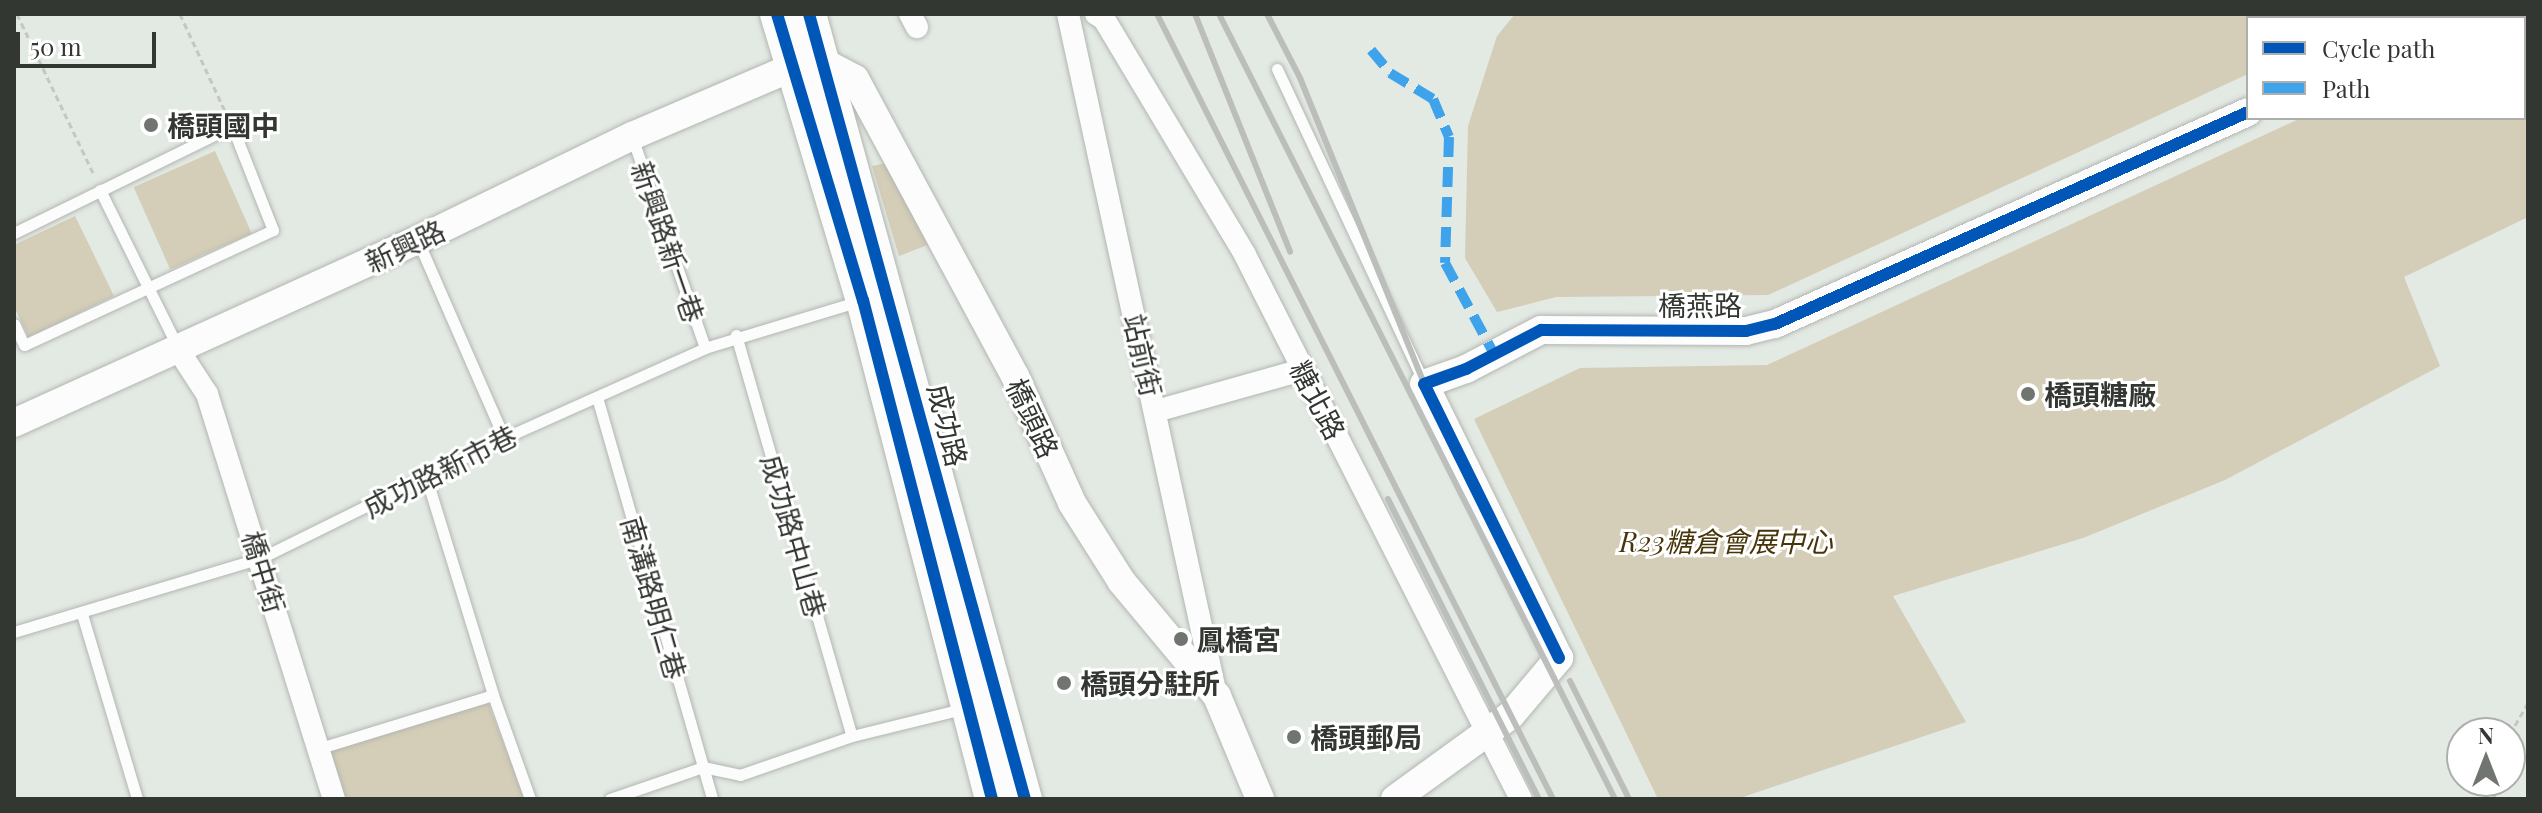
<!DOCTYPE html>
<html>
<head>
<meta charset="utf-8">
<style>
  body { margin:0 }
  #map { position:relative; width:2542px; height:813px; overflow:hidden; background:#e3e9e3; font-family:"Playfair Display","Noto Sans TC",serif }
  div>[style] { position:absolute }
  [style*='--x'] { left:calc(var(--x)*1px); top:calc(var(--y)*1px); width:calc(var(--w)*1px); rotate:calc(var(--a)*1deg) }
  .green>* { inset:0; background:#d4cdb7; transform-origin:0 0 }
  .path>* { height:3px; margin-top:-1.5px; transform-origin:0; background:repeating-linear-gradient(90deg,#c4c7c4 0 6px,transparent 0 10px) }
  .roads { filter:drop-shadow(0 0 2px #b2b6b2) drop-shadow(0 0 2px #b2b6b2) }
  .service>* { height:11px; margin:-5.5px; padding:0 5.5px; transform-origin:5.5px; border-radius:5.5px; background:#fbfcfb }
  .minor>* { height:22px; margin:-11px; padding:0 11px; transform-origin:11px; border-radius:11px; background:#fbfcfb }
  .tertiary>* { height:28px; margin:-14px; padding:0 14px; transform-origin:14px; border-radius:14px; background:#fbfcfb }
  .primary>* { height:34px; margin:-17px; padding:0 17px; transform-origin:17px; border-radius:17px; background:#fbfcfb }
  .rail>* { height:6px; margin:-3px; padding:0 3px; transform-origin:3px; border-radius:3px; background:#bcbebc }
  .quiet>* { height:10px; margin-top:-5px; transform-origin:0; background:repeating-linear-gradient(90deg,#3ea3eb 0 20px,transparent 0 30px) }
  .cycleway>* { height:12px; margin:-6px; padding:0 6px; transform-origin:6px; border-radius:6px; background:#0057b8 }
  .dots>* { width:22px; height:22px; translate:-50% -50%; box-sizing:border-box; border:4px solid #fff; border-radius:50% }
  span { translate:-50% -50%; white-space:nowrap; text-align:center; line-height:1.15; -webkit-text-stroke:6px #fff; paint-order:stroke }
  .poi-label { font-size:28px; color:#333732; font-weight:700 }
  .left { translate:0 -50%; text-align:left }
  .street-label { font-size:28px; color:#333732 }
  .park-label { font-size:28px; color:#473509; font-style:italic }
  .frame { position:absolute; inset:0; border:16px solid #333732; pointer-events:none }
  .legend { position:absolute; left:2246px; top:16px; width:280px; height:104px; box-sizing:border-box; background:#fff; border:2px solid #adafad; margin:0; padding:10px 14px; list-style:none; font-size:24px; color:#333732 }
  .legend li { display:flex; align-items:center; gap:16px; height:40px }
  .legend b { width:40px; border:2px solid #adafad }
  .north { position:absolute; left:2446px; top:717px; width:80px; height:80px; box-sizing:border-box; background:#fff; border:2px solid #adafad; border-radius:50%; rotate:0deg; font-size:22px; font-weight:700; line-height:32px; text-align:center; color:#333732 }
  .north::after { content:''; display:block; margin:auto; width:28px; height:36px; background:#717570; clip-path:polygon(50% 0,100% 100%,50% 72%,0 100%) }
  .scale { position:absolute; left:16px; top:32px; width:140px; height:36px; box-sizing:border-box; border:4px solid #333732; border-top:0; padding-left:10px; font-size:24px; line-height:28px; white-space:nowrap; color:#333732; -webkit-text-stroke:6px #fff; paint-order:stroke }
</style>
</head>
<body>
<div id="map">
  <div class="green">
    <i style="clip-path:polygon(1515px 14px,2378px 14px,2248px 18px,2248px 74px,1768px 295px,1556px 297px,1497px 312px,1465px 258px,1468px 126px,1497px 36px)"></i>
    <i style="clip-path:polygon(2528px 14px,2528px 217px,2404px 277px,2440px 366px,2225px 480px,2083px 538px,1893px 596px,1966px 722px,1737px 799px,1658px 799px,1474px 419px,1580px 368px,1767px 365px,2301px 118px,2524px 118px,2524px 18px,2516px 18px)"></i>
    <i style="left:215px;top:151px;width:90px;height:89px;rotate:66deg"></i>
    <i style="clip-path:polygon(891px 162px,930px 244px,899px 256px,872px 166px)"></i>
    <i style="clip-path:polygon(75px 216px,114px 296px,29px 337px,14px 307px,14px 245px)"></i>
    <i style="clip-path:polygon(484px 692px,525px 799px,346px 799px,329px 745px)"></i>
  </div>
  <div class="path">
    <i style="--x:17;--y:14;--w:178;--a:64.4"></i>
    <i style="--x:180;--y:14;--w:107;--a:65.1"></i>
    <i style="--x:2510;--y:734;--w:36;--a:-60"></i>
    <i style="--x:2494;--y:799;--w:18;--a:-84"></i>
  </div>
  <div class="roads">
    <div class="service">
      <i style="--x:1277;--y:69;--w:347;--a:64.9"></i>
      <i style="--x:632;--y:137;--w:223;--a:70.9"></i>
      <i style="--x:100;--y:190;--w:174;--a:63.7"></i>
      <i style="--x:14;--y:233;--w:243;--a:-26.1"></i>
      <i style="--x:232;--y:126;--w:112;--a:68.5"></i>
      <i style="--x:273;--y:230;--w:274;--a:155.2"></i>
      <i style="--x:24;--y:345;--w:23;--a:-115"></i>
      <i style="--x:418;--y:241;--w:215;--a:66.4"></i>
      <i style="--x:736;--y:335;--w:417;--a:73.9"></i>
      <i style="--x:597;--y:397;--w:418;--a:74"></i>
      <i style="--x:427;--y:480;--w:225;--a:72.9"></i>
      <i style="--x:493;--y:695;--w:110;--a:70.4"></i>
      <i style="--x:82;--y:614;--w:193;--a:73.4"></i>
      <i style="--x:14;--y:632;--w:258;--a:-16.7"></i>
      <i style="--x:261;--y:558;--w:271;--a:-26.3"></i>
      <i style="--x:504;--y:438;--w:220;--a:-24.1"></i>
      <i style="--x:705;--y:348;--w:162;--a:-16.9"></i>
      <i style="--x:317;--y:749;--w:184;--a:-17.1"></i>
      <i style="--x:610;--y:799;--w:98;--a:-19"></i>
      <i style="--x:703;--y:767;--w:38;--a:12"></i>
      <i style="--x:740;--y:775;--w:119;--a:-19.2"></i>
      <i style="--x:852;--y:736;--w:117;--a:-13.8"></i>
    </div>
    <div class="minor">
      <i style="--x:910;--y:14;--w:15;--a:62"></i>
      <i style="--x:1068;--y:14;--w:697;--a:77.74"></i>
      <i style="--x:1096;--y:14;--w:9;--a:32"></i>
      <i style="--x:1104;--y:19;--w:275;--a:59.1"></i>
      <i style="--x:1245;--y:255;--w:610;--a:63.1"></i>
      <i style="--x:179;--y:351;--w:51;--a:56.9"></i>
      <i style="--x:207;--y:394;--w:424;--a:72.6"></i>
      <i style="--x:1156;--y:411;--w:152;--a:-15.7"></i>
    </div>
    <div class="tertiary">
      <i style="--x:2453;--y:18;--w:10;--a:-24"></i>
      <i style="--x:14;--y:423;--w:444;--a:-24.4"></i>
      <i style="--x:418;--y:240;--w:238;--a:-25.9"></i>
      <i style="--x:632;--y:136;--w:177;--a:-23.2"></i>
      <i style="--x:795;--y:66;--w:30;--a:-6"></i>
      <i style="--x:825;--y:63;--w:34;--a:28"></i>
      <i style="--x:855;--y:79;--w:337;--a:61.7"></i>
      <i style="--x:1015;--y:376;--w:139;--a:65.8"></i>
      <i style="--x:1072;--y:503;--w:93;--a:57.7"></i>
      <i style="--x:1122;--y:582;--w:148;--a:50.2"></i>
      <i style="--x:1217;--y:696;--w:112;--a:67.3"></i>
      <i style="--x:1395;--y:799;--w:143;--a:-35.9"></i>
      <i style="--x:1511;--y:715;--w:75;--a:-49.9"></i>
      <i style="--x:1559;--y:658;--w:305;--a:-116.2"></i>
      <i style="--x:1424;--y:384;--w:45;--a:-19.7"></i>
      <i style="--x:1466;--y:369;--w:85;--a:-27.5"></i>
      <i style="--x:1541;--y:330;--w:205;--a:0.3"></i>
      <i style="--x:1746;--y:331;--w:30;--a:-14"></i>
      <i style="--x:1775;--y:324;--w:518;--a:-24.14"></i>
    </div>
    <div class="primary">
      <i style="--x:777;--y:14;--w:299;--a:73.3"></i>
      <i style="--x:863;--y:300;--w:515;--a:75.51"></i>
      <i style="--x:809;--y:14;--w:814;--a:74.62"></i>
    </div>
  </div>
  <div class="rail">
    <i style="--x:1157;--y:14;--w:879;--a:63.23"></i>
    <i style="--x:1195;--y:14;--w:256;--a:68.2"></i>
    <i style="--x:1219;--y:14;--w:879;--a:63.23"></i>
    <i style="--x:1267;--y:14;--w:72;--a:62.7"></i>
    <i style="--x:1300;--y:78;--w:349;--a:67.9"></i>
    <i style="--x:1388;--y:499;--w:336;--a:63.3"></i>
    <i style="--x:1570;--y:681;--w:132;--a:63.4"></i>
  </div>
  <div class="quiet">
    <i style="--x:1371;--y:50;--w:30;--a:50"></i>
    <i style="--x:1390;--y:73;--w:50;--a:31.2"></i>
    <i style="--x:1433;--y:99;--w:41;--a:67.2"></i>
    <i style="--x:1449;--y:137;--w:126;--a:91.8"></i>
    <i style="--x:1445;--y:263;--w:101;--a:61.7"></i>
  </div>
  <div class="cycleway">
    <i style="--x:777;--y:14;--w:299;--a:73.3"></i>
    <i style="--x:863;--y:300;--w:515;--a:75.51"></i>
    <i style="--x:809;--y:14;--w:814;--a:74.62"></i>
    <i style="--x:1559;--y:658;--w:305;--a:-116.2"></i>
    <i style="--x:1424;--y:384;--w:45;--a:-19.7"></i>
    <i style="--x:1466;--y:369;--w:85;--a:-27.5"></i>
    <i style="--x:1541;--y:330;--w:205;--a:0.3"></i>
    <i style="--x:1746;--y:331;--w:30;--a:-14"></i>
    <i style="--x:1775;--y:324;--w:518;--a:-24.14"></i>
  </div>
  <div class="dots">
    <i style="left:151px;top:125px;background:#717570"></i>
    <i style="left:2028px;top:394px;background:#717570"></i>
    <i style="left:1181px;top:639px;background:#717570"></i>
    <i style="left:1064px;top:683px;background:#717570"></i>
    <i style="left:1294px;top:737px;background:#717570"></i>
  </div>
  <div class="poi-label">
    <span class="left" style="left:167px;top:125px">橋頭國中</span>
    <span class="left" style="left:2044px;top:394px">橋頭糖廠</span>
    <span class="left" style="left:1197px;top:639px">鳳橋宮</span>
    <span class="left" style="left:1080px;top:683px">橋頭分駐所</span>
    <span class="left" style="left:1310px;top:737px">橋頭郵局</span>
  </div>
  <div class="street-label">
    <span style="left:668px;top:242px;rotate:71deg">新興路新一巷</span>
    <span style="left:405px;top:246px;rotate:-25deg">新興路</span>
    <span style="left:1700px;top:305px">橋燕路</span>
    <span style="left:1143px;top:355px;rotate:77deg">站前街</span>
    <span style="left:1318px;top:400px;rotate:62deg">糖北路</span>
    <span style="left:1033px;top:418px;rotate:65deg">橋頭路</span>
    <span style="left:948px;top:425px;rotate:76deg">成功路</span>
    <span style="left:440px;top:471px;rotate:-27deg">成功路新市巷</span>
    <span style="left:794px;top:536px;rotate:74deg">成功路中山巷</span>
    <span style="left:264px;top:572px;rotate:73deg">橋中街</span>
    <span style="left:654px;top:598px;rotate:74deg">南溝路明仁巷</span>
  </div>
  <div class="park-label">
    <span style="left:1726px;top:541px">R23糖倉會展中心</span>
  </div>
  <div class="frame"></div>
  <ul class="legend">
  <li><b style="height:10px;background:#0057b8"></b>Cycle path</li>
  <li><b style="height:10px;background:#3ea3eb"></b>Path</li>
  </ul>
  <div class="north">N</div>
  <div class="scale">50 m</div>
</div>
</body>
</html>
